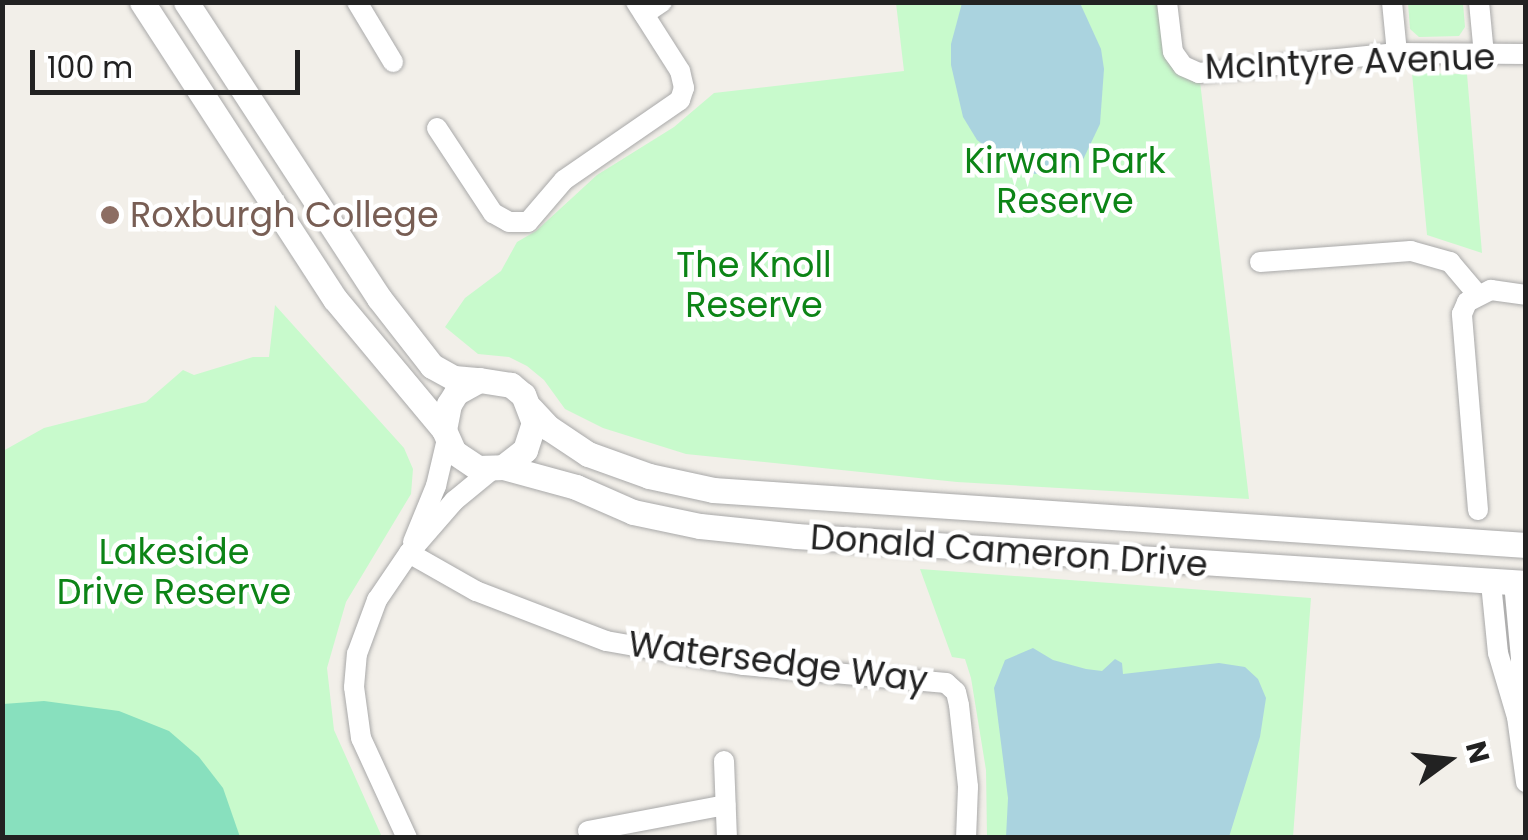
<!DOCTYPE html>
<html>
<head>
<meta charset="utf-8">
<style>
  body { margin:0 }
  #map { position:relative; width:1528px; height:840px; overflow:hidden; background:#f2efe9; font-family:Poppins,sans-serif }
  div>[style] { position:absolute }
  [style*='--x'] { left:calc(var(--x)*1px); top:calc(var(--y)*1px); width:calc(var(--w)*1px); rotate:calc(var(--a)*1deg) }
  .park>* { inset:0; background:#c8facc }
  .pitch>* { inset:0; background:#88e0be }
  .water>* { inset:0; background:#aad3df }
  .roads { filter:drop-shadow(0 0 2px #a9a9a9) drop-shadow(0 0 2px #a9a9a9) }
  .minor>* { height:20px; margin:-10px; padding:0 10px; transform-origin:10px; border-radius:10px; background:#fff }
  .tertiary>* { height:25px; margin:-12.5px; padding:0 12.5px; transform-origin:12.5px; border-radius:12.5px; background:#fff }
  .dots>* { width:28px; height:28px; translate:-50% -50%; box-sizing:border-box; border:5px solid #fff; border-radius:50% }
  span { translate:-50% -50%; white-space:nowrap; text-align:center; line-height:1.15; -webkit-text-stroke:9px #fff; paint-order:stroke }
  .street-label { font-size:35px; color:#222 }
  .park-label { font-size:35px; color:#0c8416 }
  .education-label { font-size:35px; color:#785e54 }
  .left { translate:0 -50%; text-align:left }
  .frame { position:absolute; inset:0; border:5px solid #222; pointer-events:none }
  .north { position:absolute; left:1398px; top:710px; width:100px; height:100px; -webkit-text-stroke:8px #fff; paint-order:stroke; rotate:75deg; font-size:28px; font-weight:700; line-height:40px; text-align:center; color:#222 }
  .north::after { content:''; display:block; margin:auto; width:35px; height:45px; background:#222; clip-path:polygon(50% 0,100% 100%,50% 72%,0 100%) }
  .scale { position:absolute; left:30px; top:50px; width:270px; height:45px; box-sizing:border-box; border:5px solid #222; border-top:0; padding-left:12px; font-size:30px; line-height:35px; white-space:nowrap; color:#222; -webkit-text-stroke:8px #fff; paint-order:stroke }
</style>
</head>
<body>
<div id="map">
  <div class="park">
    <i style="clip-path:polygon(896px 3px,1167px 3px,1173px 52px,1199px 73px,1249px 499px,957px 482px,686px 454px,603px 428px,565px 409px,544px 380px,527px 366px,509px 357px,478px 354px,445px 327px,465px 298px,501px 271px,517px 242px,536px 231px,597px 175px,674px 127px,714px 93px,904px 71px)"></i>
    <i style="clip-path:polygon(1408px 3px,1463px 3px,1465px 27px,1459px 36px,1419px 37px,1410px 29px)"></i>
    <i style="clip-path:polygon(1412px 73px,1467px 74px,1482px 253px,1427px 235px)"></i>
    <i style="clip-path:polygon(275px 305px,404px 448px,413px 469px,411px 494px,346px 602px,327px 668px,334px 730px,382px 837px,3px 838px,3px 451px,44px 428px,146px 402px,183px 370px,194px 375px,253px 357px,269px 357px)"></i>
    <i style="clip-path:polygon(920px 569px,1311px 598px,1293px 837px,987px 837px,986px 770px,971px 678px,965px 659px,952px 657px)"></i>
  </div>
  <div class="pitch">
    <i style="clip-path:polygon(44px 701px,119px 711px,169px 731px,199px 757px,223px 788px,240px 837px,3px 837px,3px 704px)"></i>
  </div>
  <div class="water">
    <i style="clip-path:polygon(962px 3px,1080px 3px,1101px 49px,1104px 69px,1100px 124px,1080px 166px,1035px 174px,1014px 168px,977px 140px,963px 117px,951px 65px,951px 44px)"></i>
    <i style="clip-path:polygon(1033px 648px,1053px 660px,1086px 669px,1102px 671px,1115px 659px,1122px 663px,1123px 674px,1219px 663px,1245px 667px,1258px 679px,1266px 698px,1260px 737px,1229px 837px,1006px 837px,1008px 798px,994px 688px,1005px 660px)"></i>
  </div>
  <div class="roads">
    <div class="minor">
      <i style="--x:357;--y:2;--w:70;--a:59"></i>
      <i style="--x:1167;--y:2;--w:50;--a:83.2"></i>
      <i style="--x:1173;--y:52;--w:17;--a:54"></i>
      <i style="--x:1183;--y:66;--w:17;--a:24"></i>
      <i style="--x:1199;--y:73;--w:199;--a:-5.8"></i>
      <i style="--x:1397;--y:53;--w:129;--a:0.4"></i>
      <i style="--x:1392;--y:2;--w:51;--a:84.4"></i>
      <i style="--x:1479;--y:2;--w:53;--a:84.6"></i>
      <i style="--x:644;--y:14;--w:22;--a:-34"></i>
      <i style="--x:437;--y:128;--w:102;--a:56.6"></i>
      <i style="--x:493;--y:213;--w:18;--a:29"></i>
      <i style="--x:509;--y:222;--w:19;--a:0"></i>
      <i style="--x:528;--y:222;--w:55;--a:-49.4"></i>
      <i style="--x:564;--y:180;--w:141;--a:-34.6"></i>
      <i style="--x:680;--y:100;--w:13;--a:-72"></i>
      <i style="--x:684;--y:88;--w:17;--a:-103"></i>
      <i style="--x:680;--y:71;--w:82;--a:-122.5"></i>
      <i style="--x:1260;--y:262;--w:151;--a:-4.2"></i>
      <i style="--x:1411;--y:251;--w:41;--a:15.8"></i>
      <i style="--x:1450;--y:262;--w:42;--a:49.8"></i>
      <i style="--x:1478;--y:510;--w:197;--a:-94.7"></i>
      <i style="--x:1462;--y:314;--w:13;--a:-67"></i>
      <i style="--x:1467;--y:302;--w:27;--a:-27"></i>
      <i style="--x:1491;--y:290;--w:35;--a:8"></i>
      <i style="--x:413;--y:542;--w:61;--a:-67.7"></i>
      <i style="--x:436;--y:486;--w:48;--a:-76.8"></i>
      <i style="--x:409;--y:553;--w:77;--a:29.6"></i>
      <i style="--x:476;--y:591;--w:139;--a:21"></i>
      <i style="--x:606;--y:641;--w:140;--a:9.9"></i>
      <i style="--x:744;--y:665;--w:203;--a:5.1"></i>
      <i style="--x:946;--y:683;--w:13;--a:42"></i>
      <i style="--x:956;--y:692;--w:13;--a:77"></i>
      <i style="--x:959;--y:705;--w:82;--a:83.7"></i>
      <i style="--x:968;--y:787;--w:51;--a:92.2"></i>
      <i style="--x:1491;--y:583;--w:70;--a:84.3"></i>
      <i style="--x:1498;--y:653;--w:67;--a:73.5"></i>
      <i style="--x:1517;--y:717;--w:66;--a:82.1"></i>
      <i style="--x:1514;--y:583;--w:76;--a:84.7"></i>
      <i style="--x:1521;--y:659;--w:41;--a:94.2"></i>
      <i style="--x:724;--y:761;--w:77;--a:87.8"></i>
      <i style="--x:588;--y:831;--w:140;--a:-10.7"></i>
      <i style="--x:407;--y:838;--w:110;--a:-114.7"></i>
      <i style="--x:361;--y:738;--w:51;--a:-97.8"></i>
      <i style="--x:354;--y:687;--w:33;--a:-85"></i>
      <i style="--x:357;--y:654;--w:58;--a:-69.7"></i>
      <i style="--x:377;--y:600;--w:57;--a:-55.8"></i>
      <i style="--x:409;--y:553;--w:69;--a:-49.1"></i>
      <i style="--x:454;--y:501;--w:50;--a:-39.4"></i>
    </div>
    <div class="tertiary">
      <i style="--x:142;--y:2;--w:354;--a:57"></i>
      <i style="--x:335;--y:299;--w:170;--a:50.2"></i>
      <i style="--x:444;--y:430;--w:24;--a:66"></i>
      <i style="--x:454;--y:452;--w:29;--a:34"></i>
      <i style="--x:478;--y:468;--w:25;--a:-2"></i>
      <i style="--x:503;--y:467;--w:28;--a:-38"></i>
      <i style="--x:525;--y:450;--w:28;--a:-72"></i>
      <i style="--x:534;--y:423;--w:30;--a:-111"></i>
      <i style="--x:523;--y:395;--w:16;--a:-140"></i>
      <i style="--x:511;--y:385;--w:32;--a:-171"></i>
      <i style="--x:479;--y:380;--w:26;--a:151"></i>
      <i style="--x:456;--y:393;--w:13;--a:122"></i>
      <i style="--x:449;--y:404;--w:26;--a:101"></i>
      <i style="--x:186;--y:2;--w:353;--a:56.9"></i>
      <i style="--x:379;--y:298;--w:86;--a:52.1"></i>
      <i style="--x:432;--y:366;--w:25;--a:29"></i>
      <i style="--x:454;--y:378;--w:25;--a:5"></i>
      <i style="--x:531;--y:409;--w:26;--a:47"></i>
      <i style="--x:549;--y:428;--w:47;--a:33.7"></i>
      <i style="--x:588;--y:454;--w:65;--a:19.8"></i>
      <i style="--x:649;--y:476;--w:66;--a:12.3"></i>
      <i style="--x:713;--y:490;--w:815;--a:3.87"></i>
      <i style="--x:503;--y:467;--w:76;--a:15.3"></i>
      <i style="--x:576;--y:487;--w:62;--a:23.7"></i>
      <i style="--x:633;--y:512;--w:68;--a:11.8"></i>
      <i style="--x:700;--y:526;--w:97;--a:5.9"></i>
      <i style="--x:796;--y:536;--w:732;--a:3.68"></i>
    </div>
  </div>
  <div class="dots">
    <i style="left:110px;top:215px;background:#8d6e63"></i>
  </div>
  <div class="street-label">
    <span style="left:1350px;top:62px;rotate:-2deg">McIntyre Avenue</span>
    <span style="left:1009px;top:551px;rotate:4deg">Donald Cameron Drive</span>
    <span style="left:778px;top:662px;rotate:7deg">Watersedge Way</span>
  </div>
  <div class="park-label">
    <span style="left:1065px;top:181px">Kirwan Park<br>Reserve</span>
    <span style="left:754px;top:285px">The Knoll<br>Reserve</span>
    <span style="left:174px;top:572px">Lakeside<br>Drive Reserve</span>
  </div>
  <div class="education-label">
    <span class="left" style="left:130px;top:215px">Roxburgh College</span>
  </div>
  <div class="frame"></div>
  <div class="north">N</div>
  <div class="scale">100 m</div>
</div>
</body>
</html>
